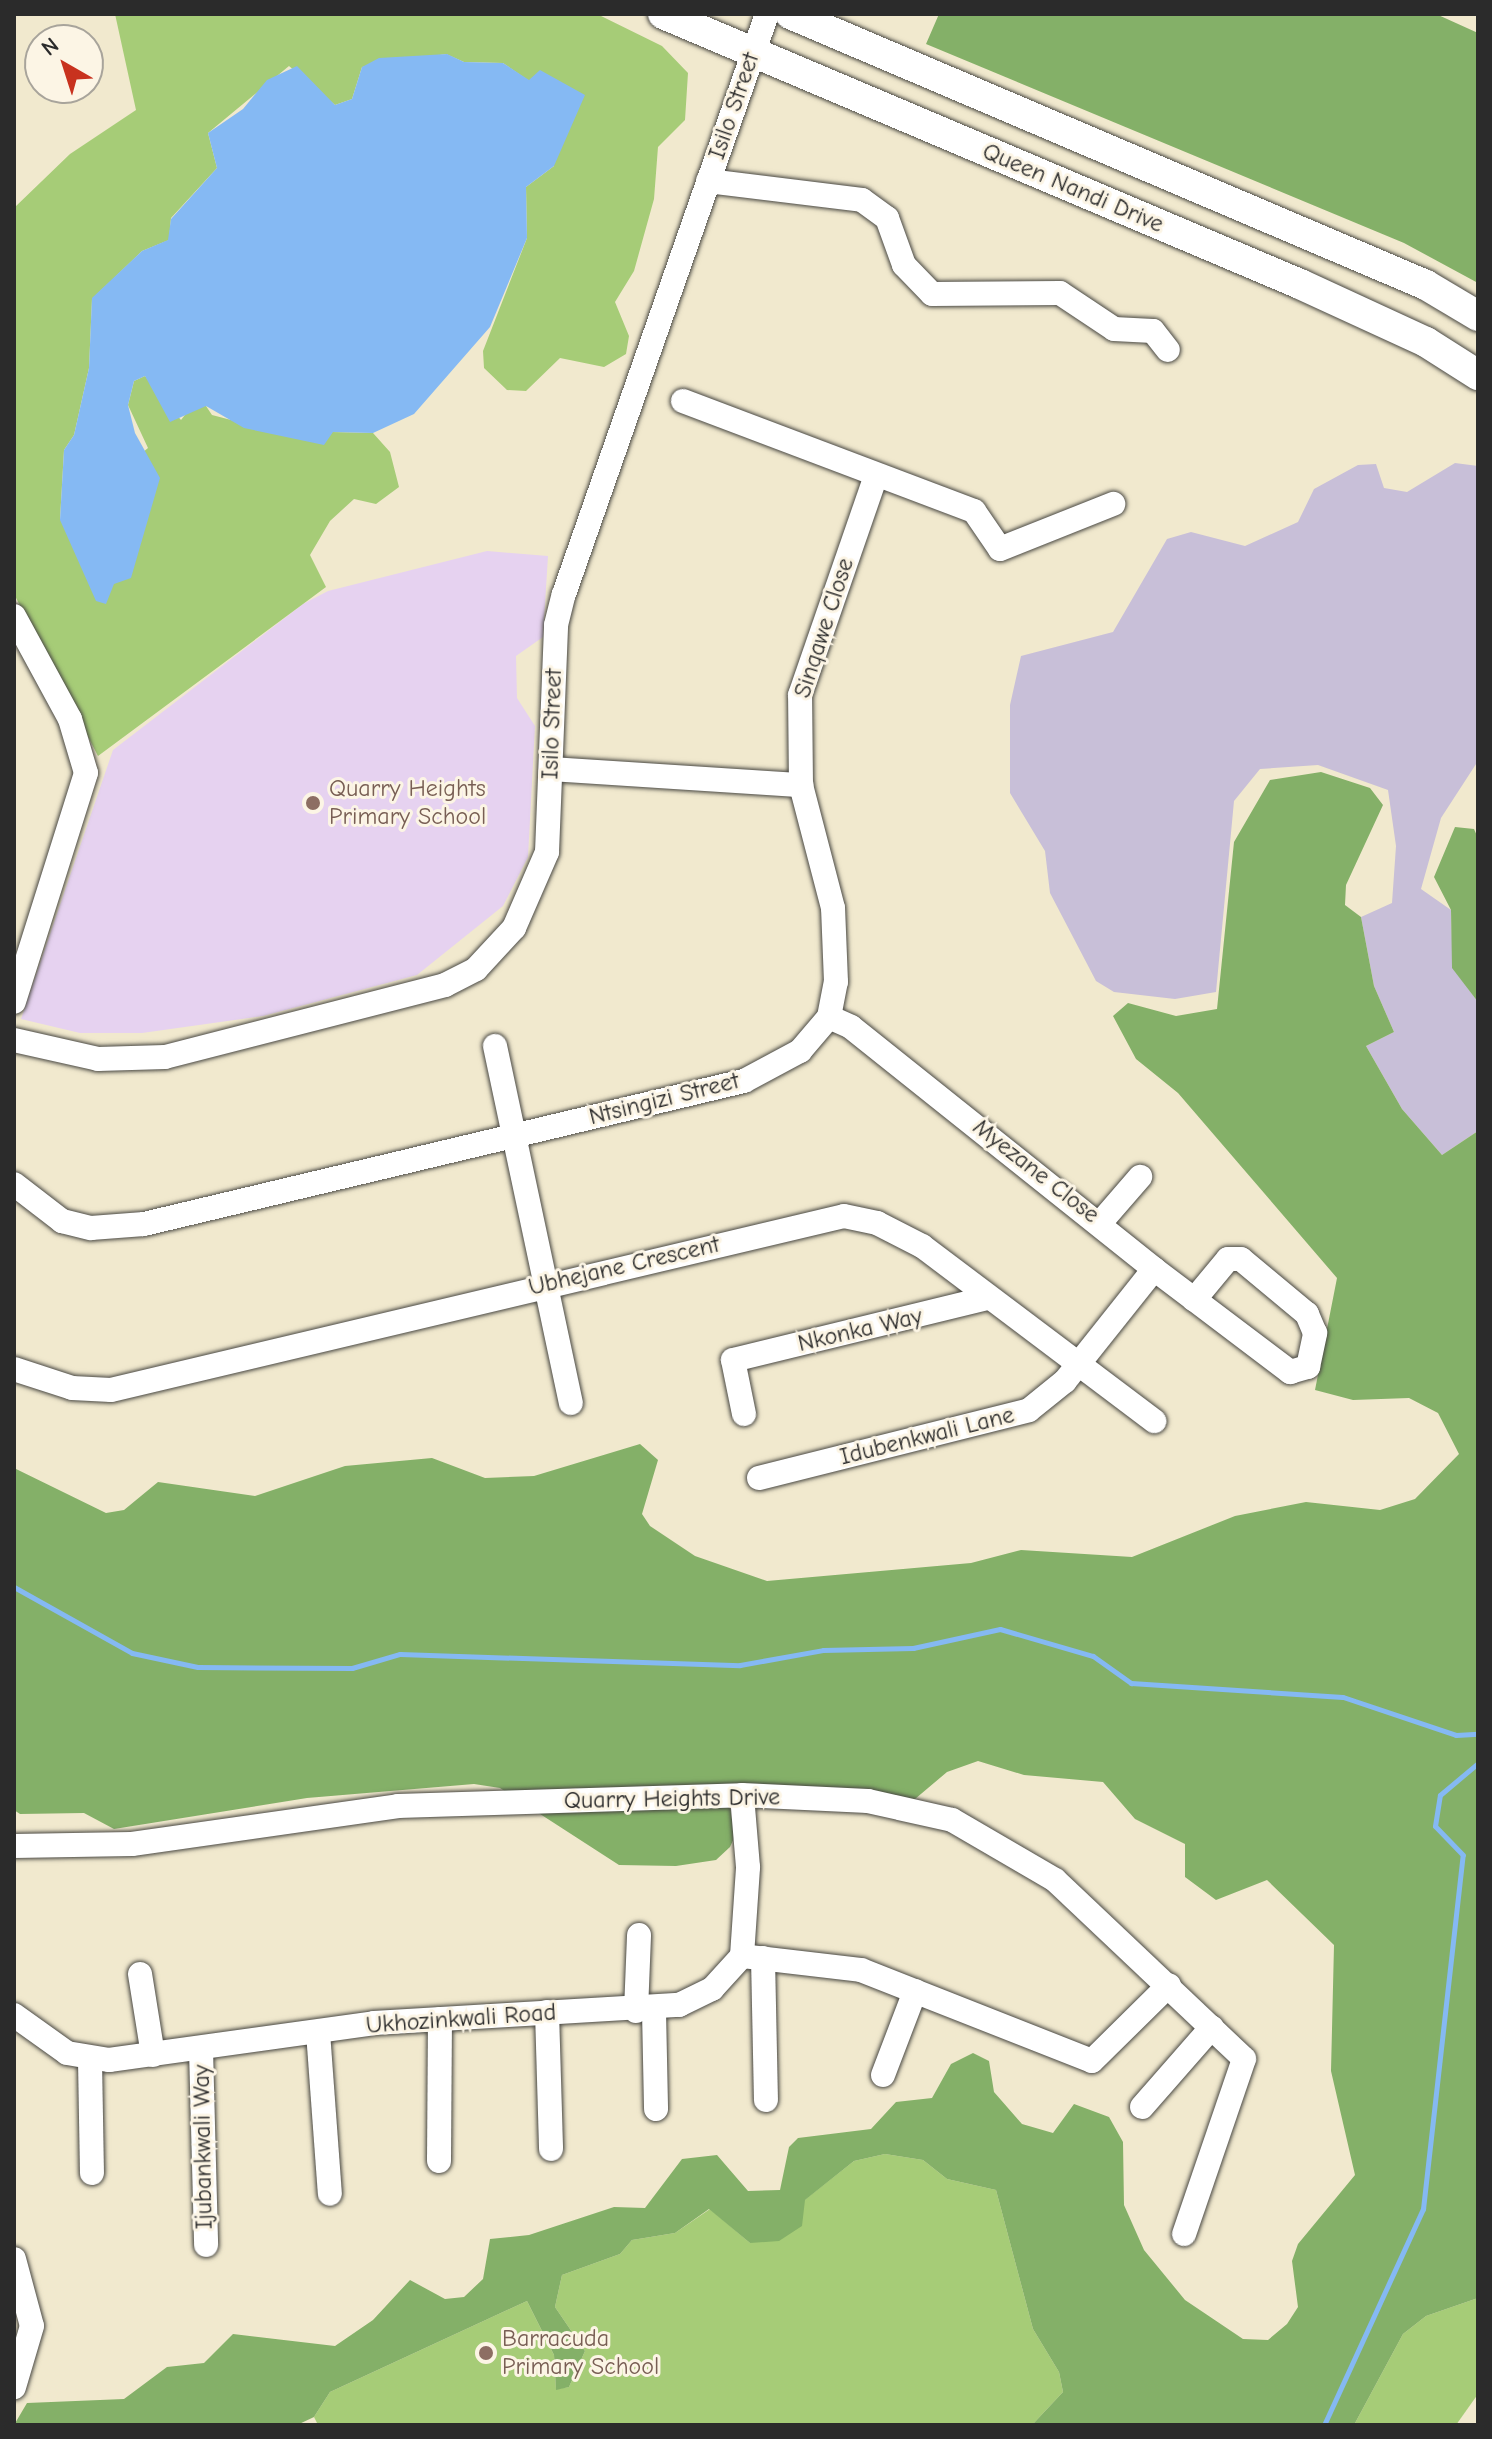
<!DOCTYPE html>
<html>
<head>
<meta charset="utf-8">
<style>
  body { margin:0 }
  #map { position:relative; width:1492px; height:2439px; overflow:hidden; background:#f1e9ce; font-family:"Comic Neue",sans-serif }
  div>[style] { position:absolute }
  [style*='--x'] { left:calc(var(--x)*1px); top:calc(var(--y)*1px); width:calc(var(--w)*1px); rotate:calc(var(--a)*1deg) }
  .built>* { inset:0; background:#e6d2f0 }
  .industrial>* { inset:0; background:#c8bfd8 }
  .green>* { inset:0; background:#a6cc77 }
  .forest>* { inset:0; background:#84b068 }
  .water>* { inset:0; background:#85b9f3 }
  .stream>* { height:5px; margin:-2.5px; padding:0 2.5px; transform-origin:2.5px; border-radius:2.5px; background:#85b9f3 }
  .roads { filter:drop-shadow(0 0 2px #494843) drop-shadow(0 0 2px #494843) }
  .minor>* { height:24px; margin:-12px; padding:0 12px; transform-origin:12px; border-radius:12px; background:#fff }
  .major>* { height:30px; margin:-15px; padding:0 15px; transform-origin:15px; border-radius:15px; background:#fff }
  .dots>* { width:22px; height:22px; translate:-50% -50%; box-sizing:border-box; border:4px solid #fcf5e5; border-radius:50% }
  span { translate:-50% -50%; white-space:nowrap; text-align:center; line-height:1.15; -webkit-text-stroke:6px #fcf5e5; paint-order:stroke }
  .street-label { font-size:24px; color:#2b2b2b }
  .education-label { font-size:24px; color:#785e54 }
  .left { translate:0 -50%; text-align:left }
  .frame { position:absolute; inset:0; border:16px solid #2b2b2b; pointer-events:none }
  .north { position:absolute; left:24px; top:24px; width:80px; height:80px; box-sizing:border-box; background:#fcf5e5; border:2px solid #a8a49b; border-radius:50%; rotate:321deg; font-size:22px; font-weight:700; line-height:32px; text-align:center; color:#2b2b2b }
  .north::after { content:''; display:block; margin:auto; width:28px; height:36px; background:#c8321e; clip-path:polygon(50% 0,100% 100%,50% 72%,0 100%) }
</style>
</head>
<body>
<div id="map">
  <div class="built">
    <i style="clip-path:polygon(487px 551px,548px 556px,543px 637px,516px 656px,517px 698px,535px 726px,528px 857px,503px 906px,417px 975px,263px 1016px,142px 1033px,80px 1033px,21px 1019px,113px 750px,303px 604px,328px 591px)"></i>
  </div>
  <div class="industrial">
    <i style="clip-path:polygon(1455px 463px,1478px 466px,1478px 761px,1441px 818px,1421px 889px,1451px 910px,1453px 968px,1478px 1002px,1478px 1131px,1442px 1155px,1402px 1109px,1366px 1046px,1394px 1032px,1374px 986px,1361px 917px,1392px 903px,1396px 846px,1388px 790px,1318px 765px,1260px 769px,1234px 801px,1216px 992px,1175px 999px,1114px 992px,1096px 981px,1050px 893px,1045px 851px,1010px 793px,1010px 705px,1021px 656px,1113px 632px,1167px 539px,1191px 532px,1245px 546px,1298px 522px,1314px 489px,1358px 465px,1376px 464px,1384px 488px,1407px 492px)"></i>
  </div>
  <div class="green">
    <i style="clip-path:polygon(115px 14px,597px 14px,662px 46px,688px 73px,685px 120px,658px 147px,654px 199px,634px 271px,615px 302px,629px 336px,626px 354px,604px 367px,560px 358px,526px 391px,507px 390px,484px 368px,483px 351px,527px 238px,526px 187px,554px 166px,529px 81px,503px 63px,464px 62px,446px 54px,362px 67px,352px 99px,335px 105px,289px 66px,208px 133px,217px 168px,171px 218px,169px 240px,142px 251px,92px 299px,89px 368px,74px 435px,64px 450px,60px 520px,148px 448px,128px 405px,134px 381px,145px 376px,181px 420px,192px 406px,206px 406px,212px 415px,323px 444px,332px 432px,373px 433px,390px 452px,399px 487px,376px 504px,354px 499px,330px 521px,310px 555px,326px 587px,98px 756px,14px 594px,14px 208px,70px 154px,136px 110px)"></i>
    <i style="clip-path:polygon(885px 2154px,923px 2160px,947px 2179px,996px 2190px,1033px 2329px,1059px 2372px,1063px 2392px,1032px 2425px,318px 2425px,314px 2417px,330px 2392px,527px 2301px,554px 2355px,556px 2389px,569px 2387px,585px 2351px,555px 2307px,562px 2275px,620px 2254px,632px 2240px,675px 2233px,710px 2209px,750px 2243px,854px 2161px)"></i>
    <i style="clip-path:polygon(1478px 2298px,1478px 2394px,1456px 2425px,1354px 2425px,1403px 2334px,1426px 2316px)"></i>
  </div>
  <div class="forest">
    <i style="clip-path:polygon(939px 14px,1436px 14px,1478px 33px,1478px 283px,1404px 243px,926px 44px)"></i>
    <i style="clip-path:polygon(1321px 772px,1370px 788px,1383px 805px,1346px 885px,1345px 905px,1361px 917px,1374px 986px,1394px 1032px,1366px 1046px,1402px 1109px,1442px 1155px,1478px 1131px,1478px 2298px,1426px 2316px,1403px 2334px,1354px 2425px,1032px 2425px,1063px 2392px,1059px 2372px,1033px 2329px,996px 2190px,947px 2179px,923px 2160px,885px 2154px,854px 2161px,805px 2200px,802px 2226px,779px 2241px,750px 2243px,709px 2209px,675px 2233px,632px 2240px,620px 2254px,562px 2275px,555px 2307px,585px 2351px,569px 2387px,556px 2390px,554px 2355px,527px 2301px,330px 2392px,314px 2417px,297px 2425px,14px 2425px,27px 2403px,124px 2399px,167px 2367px,204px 2363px,233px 2334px,335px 2346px,373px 2320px,410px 2280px,445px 2299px,464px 2297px,483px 2279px,490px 2239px,529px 2235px,614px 2207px,645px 2208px,682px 2159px,717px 2155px,748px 2191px,780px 2190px,789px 2147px,798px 2138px,871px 2129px,896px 2102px,932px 2098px,951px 2064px,973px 2053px,989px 2061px,994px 2092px,1022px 2124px,1053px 2133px,1074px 2104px,1109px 2117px,1123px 2142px,1124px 2205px,1144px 2250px,1185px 2300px,1243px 2339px,1268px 2340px,1287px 2324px,1298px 2307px,1292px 2261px,1298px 2244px,1355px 2175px,1331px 2071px,1334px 1945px,1267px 1880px,1216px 1900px,1185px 1877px,1185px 1844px,1135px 1819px,1103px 1782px,1024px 1775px,978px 1761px,947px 1772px,915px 1799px,726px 1785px,735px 1836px,730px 1847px,716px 1860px,676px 1866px,619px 1865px,500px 1788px,474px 1784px,307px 1798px,114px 1829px,84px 1813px,20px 1814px,14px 1810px,14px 1468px,106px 1513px,124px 1510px,158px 1482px,255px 1496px,345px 1466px,432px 1458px,485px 1478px,534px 1476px,640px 1444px,658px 1460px,642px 1514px,650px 1526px,695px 1556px,767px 1581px,971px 1563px,1021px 1550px,1132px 1557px,1235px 1516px,1306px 1502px,1380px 1510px,1415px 1499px,1459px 1454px,1438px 1413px,1409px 1398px,1353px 1400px,1315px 1390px,1337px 1278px,1178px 1093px,1136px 1059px,1113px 1016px,1128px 1003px,1176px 1016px,1217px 1009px,1234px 842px,1270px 780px)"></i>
    <i style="clip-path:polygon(1455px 827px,1474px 829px,1478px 838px,1478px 1002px,1452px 968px,1451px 910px,1434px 877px)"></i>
  </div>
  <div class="water">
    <i style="clip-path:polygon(447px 54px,464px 62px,503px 63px,529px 80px,540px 70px,585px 95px,554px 166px,526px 187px,527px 238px,490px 327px,414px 414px,373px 433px,333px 432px,324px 445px,244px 428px,206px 406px,170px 422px,145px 376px,134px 381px,128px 405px,135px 433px,160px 478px,131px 578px,114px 584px,106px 604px,96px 601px,60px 520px,64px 450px,74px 435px,89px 368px,92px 298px,142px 251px,168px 240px,171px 219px,217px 168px,208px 133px,243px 109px,267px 80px,297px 66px,335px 105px,352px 99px,362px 67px,379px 58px)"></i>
  </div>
  <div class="stream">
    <i style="--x:14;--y:1587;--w:135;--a:29.2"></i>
    <i style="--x:132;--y:1653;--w:67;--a:12"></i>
    <i style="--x:198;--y:1667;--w:154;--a:0.4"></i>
    <i style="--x:352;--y:1668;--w:50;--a:-16.3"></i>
    <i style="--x:400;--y:1654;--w:340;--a:1.9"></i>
    <i style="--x:740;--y:1665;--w:84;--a:-10.2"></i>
    <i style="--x:823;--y:1650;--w:90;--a:-1.3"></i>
    <i style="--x:913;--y:1648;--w:89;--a:-12.3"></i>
    <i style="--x:1000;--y:1629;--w:97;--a:16.2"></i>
    <i style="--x:1093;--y:1656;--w:47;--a:35.4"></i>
    <i style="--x:1131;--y:1683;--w:212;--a:3.8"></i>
    <i style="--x:1343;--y:1697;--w:119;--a:18.6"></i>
    <i style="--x:1456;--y:1735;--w:22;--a:-3"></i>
    <i style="--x:1324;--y:2425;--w:238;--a:-65.4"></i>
    <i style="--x:1423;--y:2209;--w:356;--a:-83.6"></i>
    <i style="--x:1463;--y:1855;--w:40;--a:-134"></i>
    <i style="--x:1435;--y:1826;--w:31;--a:-81"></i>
    <i style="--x:1440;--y:1795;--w:50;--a:-40.1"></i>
  </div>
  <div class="roads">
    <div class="minor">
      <i style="--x:708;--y:181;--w:155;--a:7"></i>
      <i style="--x:862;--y:200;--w:31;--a:36"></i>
      <i style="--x:887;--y:218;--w:50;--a:70.1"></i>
      <i style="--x:904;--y:265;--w:40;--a:46"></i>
      <i style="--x:932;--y:294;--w:128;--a:-0.4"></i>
      <i style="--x:1060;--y:293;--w:65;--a:33.7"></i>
      <i style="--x:1114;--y:329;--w:39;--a:3"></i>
      <i style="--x:1153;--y:331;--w:24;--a:52"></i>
      <i style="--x:683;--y:401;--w:311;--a:20.7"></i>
      <i style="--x:974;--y:511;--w:46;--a:55.6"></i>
      <i style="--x:1000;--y:549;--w:122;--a:-21.7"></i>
      <i style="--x:14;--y:616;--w:117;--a:61.5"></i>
      <i style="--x:70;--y:719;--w:56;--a:73.5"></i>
      <i style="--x:86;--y:773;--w:240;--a:107.5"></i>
      <i style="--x:551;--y:769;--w:251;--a:3.7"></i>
      <i style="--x:829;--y:1017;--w:24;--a:24"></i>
      <i style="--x:851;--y:1027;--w:388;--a:38.6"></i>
      <i style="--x:1154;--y:1269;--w:171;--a:37.1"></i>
      <i style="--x:1290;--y:1372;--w:19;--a:-16"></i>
      <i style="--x:1308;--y:1367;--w:35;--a:-78"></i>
      <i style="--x:1315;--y:1333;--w:21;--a:-113"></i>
      <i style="--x:1307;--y:1314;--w:86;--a:-140.2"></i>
      <i style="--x:1241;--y:1259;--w:13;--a:180"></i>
      <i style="--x:1228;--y:1259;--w:53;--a:129.7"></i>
      <i style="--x:14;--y:1040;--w:86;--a:12.7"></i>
      <i style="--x:98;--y:1059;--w:67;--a:-1.7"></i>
      <i style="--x:165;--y:1057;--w:289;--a:-14.4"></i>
      <i style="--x:445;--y:985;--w:35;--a:-27"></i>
      <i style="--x:476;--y:969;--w:56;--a:-47.2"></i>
      <i style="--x:514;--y:928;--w:83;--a:-66.5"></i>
      <i style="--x:547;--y:852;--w:227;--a:-87.7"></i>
      <i style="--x:556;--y:625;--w:32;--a:-76"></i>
      <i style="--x:564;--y:594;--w:614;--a:-70.71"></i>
      <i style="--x:495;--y:1046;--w:365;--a:78"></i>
      <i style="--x:14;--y:1184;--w:61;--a:37.6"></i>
      <i style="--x:62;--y:1221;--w:30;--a:14"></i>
      <i style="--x:91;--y:1228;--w:53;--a:-4.3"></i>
      <i style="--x:144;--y:1224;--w:617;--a:-13.41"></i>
      <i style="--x:744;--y:1081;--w:64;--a:-28.2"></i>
      <i style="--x:800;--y:1051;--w:45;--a:-49.5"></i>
      <i style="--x:829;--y:1017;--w:36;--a:-79"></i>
      <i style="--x:836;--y:982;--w:74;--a:-92.3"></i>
      <i style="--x:833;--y:908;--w:127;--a:-104.6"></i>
      <i style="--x:801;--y:785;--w:90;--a:-90.6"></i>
      <i style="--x:800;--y:695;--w:232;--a:-70.9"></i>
      <i style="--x:1101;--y:1222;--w:60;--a:-49.1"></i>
      <i style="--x:14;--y:1369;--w:61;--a:18.1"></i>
      <i style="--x:72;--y:1388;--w:39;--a:3"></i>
      <i style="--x:111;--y:1390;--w:753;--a:-13.35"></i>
      <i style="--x:844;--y:1216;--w:34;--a:12"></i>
      <i style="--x:877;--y:1223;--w:51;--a:27.1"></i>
      <i style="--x:922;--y:1246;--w:291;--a:37"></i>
      <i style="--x:744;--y:1414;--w:55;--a:-101.5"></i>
      <i style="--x:733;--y:1360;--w:262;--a:-13.7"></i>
      <i style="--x:759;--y:1478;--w:278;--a:-14.1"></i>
      <i style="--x:1029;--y:1410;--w:46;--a:-38.9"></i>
      <i style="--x:1065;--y:1381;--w:143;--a:-51.5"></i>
      <i style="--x:14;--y:1846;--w:118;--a:-1"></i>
      <i style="--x:132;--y:1844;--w:269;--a:-8.1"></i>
      <i style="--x:398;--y:1806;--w:344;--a:-1.8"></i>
      <i style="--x:742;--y:1795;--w:126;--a:2.7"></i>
      <i style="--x:868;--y:1801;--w:86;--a:12.7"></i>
      <i style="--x:952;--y:1820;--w:119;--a:30.2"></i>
      <i style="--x:1055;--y:1880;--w:260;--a:43.4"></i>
      <i style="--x:1244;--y:2059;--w:185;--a:108.9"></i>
      <i style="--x:742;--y:1956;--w:120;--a:6.7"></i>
      <i style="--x:861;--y:1970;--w:248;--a:21.5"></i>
      <i style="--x:1092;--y:2061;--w:108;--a:-44.6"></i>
      <i style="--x:763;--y:1958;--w:142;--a:88.8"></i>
      <i style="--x:140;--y:1974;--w:82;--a:80.9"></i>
      <i style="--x:636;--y:2011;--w:76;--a:-87.7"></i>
      <i style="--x:654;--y:2011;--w:98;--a:88.8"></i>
      <i style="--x:547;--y:2012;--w:137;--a:88.3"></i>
      <i style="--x:14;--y:2015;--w:65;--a:35.6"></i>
      <i style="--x:67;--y:2053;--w:43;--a:9.5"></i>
      <i style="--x:109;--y:2060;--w:268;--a:-7.9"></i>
      <i style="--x:374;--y:2023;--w:306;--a:-3.4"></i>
      <i style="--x:679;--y:2005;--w:37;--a:-26"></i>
      <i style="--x:712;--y:1989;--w:45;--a:-47.7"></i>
      <i style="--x:742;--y:1956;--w:89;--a:-86.1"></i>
      <i style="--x:748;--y:1867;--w:72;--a:-94.8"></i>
      <i style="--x:318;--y:2032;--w:162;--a:85.8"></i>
      <i style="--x:201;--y:2049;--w:196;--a:88.5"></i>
      <i style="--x:90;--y:2060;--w:113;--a:89"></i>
      <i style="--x:883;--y:2075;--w:90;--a:-69.1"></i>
      <i style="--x:1142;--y:2107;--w:106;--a:-48.8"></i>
      <i style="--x:439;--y:2161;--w:142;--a:-89.6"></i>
      <i style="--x:14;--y:2259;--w:69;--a:75"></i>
      <i style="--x:32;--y:2326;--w:64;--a:106.4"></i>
    </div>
    <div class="major">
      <i style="--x:663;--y:14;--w:692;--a:22.97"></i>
      <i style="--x:1300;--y:284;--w:139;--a:24.7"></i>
      <i style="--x:1426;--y:342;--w:62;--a:32.4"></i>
      <i style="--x:790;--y:14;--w:691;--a:23.08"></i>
      <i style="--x:1426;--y:285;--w:61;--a:30.8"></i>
    </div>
  </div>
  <div class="dots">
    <i style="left:313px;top:803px;background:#8d6e63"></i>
    <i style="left:486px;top:2353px;background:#8d6e63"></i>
  </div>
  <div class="street-label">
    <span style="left:734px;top:106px;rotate:-71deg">Isilo Street</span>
    <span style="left:1073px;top:188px;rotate:23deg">Queen Nandi Drive</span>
    <span style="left:824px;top:628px;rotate:-72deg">Sinqawe Close</span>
    <span style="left:552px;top:724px;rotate:-88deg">Isilo Street</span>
    <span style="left:664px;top:1099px;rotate:-14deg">Ntsingizi Street</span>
    <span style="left:1036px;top:1171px;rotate:38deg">Myezane Close</span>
    <span style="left:624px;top:1266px;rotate:-13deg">Ubhejane Crescent</span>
    <span style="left:860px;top:1330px;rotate:-13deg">Nkonka Way</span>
    <span style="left:927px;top:1436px;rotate:-14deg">Idubenkwali Lane</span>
    <span style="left:672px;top:1799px;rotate:-1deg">Quarry Heights Drive</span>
    <span style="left:461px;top:2019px;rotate:-4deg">Ukhozinkwali Road</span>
    <span style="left:203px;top:2147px;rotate:-91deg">Ijubankwali Way</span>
  </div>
  <div class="education-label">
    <span class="left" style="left:329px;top:803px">Quarry Heights<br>Primary School</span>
    <span class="left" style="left:502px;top:2353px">Barracuda<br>Primary School</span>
  </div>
  <div class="frame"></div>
  <div class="north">N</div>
</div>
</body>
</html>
